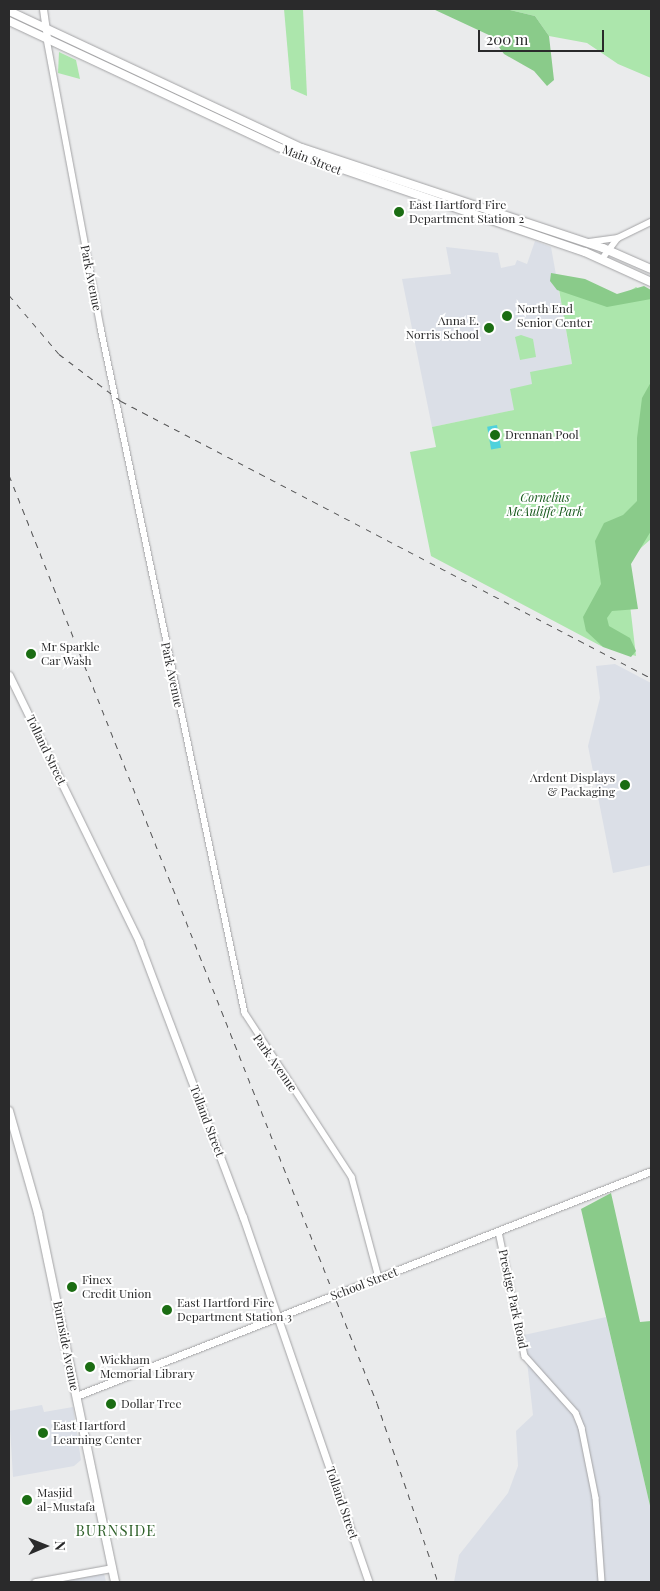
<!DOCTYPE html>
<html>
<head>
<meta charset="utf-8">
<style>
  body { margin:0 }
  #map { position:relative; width:660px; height:1591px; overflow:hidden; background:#eaebec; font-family:"Playfair Display",serif }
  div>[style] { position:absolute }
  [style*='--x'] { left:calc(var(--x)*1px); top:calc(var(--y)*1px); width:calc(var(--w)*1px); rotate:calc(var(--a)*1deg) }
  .built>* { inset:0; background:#dbdfe7 }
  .green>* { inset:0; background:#ace6ac }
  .forest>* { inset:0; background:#8acb8a }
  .water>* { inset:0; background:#4fd1dc; transform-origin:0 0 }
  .roads { filter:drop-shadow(0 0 1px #a3a3a5) drop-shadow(0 0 1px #a3a3a5) }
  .tertiary>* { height:5.5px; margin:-2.75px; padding:0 2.75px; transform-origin:2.75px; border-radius:2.75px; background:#fff }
  .secondary>* { height:7px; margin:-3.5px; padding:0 3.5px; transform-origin:3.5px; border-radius:3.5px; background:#fff }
  .primary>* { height:8px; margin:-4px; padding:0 4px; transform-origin:4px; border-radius:4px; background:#fff }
  .trunk>* { height:8px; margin:-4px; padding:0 4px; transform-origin:4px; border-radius:4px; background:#fff }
  .rail>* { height:1px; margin-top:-0.5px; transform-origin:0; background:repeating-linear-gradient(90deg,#535354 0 6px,transparent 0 12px) }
  .dots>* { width:14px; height:14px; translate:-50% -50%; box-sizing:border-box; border:2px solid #fff; border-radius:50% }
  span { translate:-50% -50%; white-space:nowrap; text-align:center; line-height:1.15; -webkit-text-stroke:4px #fff; paint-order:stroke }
  .street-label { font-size:12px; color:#2a2a2b }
  .poi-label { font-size:12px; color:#2a2a2b }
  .left { translate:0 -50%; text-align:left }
  .right { translate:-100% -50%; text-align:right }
  .park-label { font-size:12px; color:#17591c; font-style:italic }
  .quarter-label { font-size:15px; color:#2f612a; letter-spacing:1px }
  .frame { position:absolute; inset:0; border:10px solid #2a2a2b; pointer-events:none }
  .north { position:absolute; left:20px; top:1521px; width:50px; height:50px; -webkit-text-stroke:4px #fff; paint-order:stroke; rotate:89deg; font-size:14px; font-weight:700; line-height:20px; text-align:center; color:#2a2a2b }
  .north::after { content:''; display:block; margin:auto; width:18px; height:22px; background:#2a2a2b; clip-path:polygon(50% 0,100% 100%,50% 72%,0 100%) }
  .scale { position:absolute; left:478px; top:30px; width:126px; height:22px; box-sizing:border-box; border:2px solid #2a2a2b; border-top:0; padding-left:6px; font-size:15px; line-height:18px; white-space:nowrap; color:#2a2a2b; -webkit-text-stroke:4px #fff; paint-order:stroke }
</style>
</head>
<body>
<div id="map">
  <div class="built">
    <i style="clip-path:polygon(535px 241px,551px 247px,572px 364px,532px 384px,515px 410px,432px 427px,402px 279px,451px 274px,446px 247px,498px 253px,501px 268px,515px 265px,517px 260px,527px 264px)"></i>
    <i style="clip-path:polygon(615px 664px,651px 683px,651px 865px,613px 873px,588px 746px,600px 698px,596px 666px)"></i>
    <i style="clip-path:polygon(606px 1317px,651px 1510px,651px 1582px,454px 1582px,459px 1555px,508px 1493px,518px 1466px,516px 1431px,533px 1415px,524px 1335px)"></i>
    <i style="clip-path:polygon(42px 1405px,44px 1412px,73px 1407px,81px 1460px,74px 1466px,13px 1477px,9px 1411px)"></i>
    <i style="clip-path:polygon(104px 1573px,106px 1582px,57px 1582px)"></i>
  </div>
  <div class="green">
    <i style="clip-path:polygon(284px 9px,303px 9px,307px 96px,291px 89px)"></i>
    <i style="clip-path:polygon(506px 9px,651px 9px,651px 78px,618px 64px,587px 43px,549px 36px,535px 16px)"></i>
    <i style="clip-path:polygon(59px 52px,76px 60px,80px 79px,58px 73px)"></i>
    <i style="clip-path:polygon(557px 278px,615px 300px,636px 287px,651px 296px,651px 539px,625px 562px,636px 656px,601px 646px,431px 556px,410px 452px,436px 447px,432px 427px,514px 410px,510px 389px,532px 384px,530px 372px,572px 364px)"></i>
    <i style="clip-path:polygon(521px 335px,533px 339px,536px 357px,520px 360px,515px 337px)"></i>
  </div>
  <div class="forest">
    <i style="clip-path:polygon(433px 9px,506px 9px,535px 16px,549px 36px,554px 80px,547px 86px,534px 71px,504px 54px,491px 36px)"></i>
    <i style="clip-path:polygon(551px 273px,585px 279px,617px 294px,644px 286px,651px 290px,651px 299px,607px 307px,557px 290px,550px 281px)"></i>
    <i style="clip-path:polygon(651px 382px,651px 531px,631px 564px,638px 609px,612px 611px,607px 618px,609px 626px,630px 638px,636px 651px,631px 657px,603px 647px,586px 631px,583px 617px,601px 584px,595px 541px,604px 523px,623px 515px,637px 501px,637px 438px,642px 398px)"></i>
    <i style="clip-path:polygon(611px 1193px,640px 1322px,651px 1321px,651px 1510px,581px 1209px)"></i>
  </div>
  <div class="water">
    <i style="left:497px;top:425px;width:23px;height:10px;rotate:80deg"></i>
  </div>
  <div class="roads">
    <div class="tertiary">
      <i style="--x:47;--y:39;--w:294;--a:79.4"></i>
      <i style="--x:101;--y:328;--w:700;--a:78.13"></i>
      <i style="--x:245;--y:1013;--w:196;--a:56.9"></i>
      <i style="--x:352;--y:1177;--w:105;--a:75"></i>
      <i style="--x:589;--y:242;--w:29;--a:-8"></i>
      <i style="--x:602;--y:259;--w:26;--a:-53"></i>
      <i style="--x:618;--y:238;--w:37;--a:-26"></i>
      <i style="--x:499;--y:1232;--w:127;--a:78.2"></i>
      <i style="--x:525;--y:1356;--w:76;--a:48.2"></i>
      <i style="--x:576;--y:1413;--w:16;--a:68"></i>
      <i style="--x:582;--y:1428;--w:71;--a:78.7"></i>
      <i style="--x:596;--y:1498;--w:84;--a:85.9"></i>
    </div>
    <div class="secondary">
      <i style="--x:43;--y:9;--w:30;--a:82"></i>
      <i style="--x:9;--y:675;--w:297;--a:64"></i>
      <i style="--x:139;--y:942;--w:294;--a:69.3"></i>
      <i style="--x:243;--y:1217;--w:386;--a:71"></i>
      <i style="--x:76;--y:1396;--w:617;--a:-21.37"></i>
      <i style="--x:35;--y:1582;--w:78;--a:-10.3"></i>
    </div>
    <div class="primary">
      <i style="--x:9;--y:1111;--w:106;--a:74.1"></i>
      <i style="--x:38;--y:1213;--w:377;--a:78.2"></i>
    </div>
    <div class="trunk">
      <i style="--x:9;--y:11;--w:323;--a:25.1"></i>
      <i style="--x:302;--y:148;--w:317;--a:18.4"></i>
      <i style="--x:603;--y:248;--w:52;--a:23.6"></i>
      <i style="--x:9;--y:21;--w:297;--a:25.1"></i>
      <i style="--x:278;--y:147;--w:324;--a:18.9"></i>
      <i style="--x:585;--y:252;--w:72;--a:24.4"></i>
    </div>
  </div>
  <div class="rail">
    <i style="--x:9;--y:295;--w:77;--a:49.7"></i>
    <i style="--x:59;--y:354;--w:78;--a:37.2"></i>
    <i style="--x:121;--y:401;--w:598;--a:27.59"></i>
    <i style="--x:9;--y:475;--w:998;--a:68.37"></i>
    <i style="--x:377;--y:1403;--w:189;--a:71.2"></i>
  </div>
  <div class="dots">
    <i style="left:399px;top:212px;background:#1b6d13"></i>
    <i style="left:507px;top:316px;background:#1b6d13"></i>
    <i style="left:489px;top:328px;background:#1b6d13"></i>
    <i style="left:495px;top:435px;background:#1b6d13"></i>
    <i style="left:31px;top:654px;background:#1b6d13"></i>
    <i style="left:625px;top:785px;background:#1b6d13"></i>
    <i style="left:72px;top:1287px;background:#1b6d13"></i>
    <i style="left:167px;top:1310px;background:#1b6d13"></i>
    <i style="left:90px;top:1367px;background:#1b6d13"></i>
    <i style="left:111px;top:1404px;background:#1b6d13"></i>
    <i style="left:43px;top:1433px;background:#1b6d13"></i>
    <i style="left:27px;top:1500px;background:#1b6d13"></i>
  </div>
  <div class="street-label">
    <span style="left:312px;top:160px;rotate:21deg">Main Street</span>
    <span style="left:91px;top:278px;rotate:79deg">Park Avenue</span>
    <span style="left:172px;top:675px;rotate:78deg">Park Avenue</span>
    <span style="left:46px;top:750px;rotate:64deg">Tolland Street</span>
    <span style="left:275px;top:1063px;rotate:55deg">Park Avenue</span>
    <span style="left:207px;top:1121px;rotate:69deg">Tolland Street</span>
    <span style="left:364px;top:1284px;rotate:-21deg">School Street</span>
    <span style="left:513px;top:1299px;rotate:78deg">Prestige Park Road</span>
    <span style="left:66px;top:1346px;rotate:79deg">Burnside Avenue</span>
    <span style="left:342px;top:1503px;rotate:71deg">Tolland Street</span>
  </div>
  <div class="poi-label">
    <span class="left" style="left:409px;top:212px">East Hartford Fire<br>Department Station 2</span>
    <span class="left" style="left:517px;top:316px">North End<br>Senior Center</span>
    <span class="right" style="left:479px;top:328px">Anna E.<br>Norris School</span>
    <span class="left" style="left:505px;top:435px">Drennan Pool</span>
    <span class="left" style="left:41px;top:654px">Mr Sparkle<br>Car Wash</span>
    <span class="right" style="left:615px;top:785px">Ardent Displays<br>&amp; Packaging</span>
    <span class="left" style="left:82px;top:1287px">Finex<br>Credit Union</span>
    <span class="left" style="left:177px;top:1310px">East Hartford Fire<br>Department Station 3</span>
    <span class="left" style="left:100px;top:1367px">Wickham<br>Memorial Library</span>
    <span class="left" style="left:121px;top:1404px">Dollar Tree</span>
    <span class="left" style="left:53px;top:1433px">East Hartford<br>Learning Center</span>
    <span class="left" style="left:37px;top:1500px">Masjid<br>al-Mustafa</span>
  </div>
  <div class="park-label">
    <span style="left:545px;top:505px">Cornelius<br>McAuliffe Park</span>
  </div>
  <div class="quarter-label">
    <span style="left:116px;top:1531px">BURNSIDE</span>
  </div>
  <div class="frame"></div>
  <div class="north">N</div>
  <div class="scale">200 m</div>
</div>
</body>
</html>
